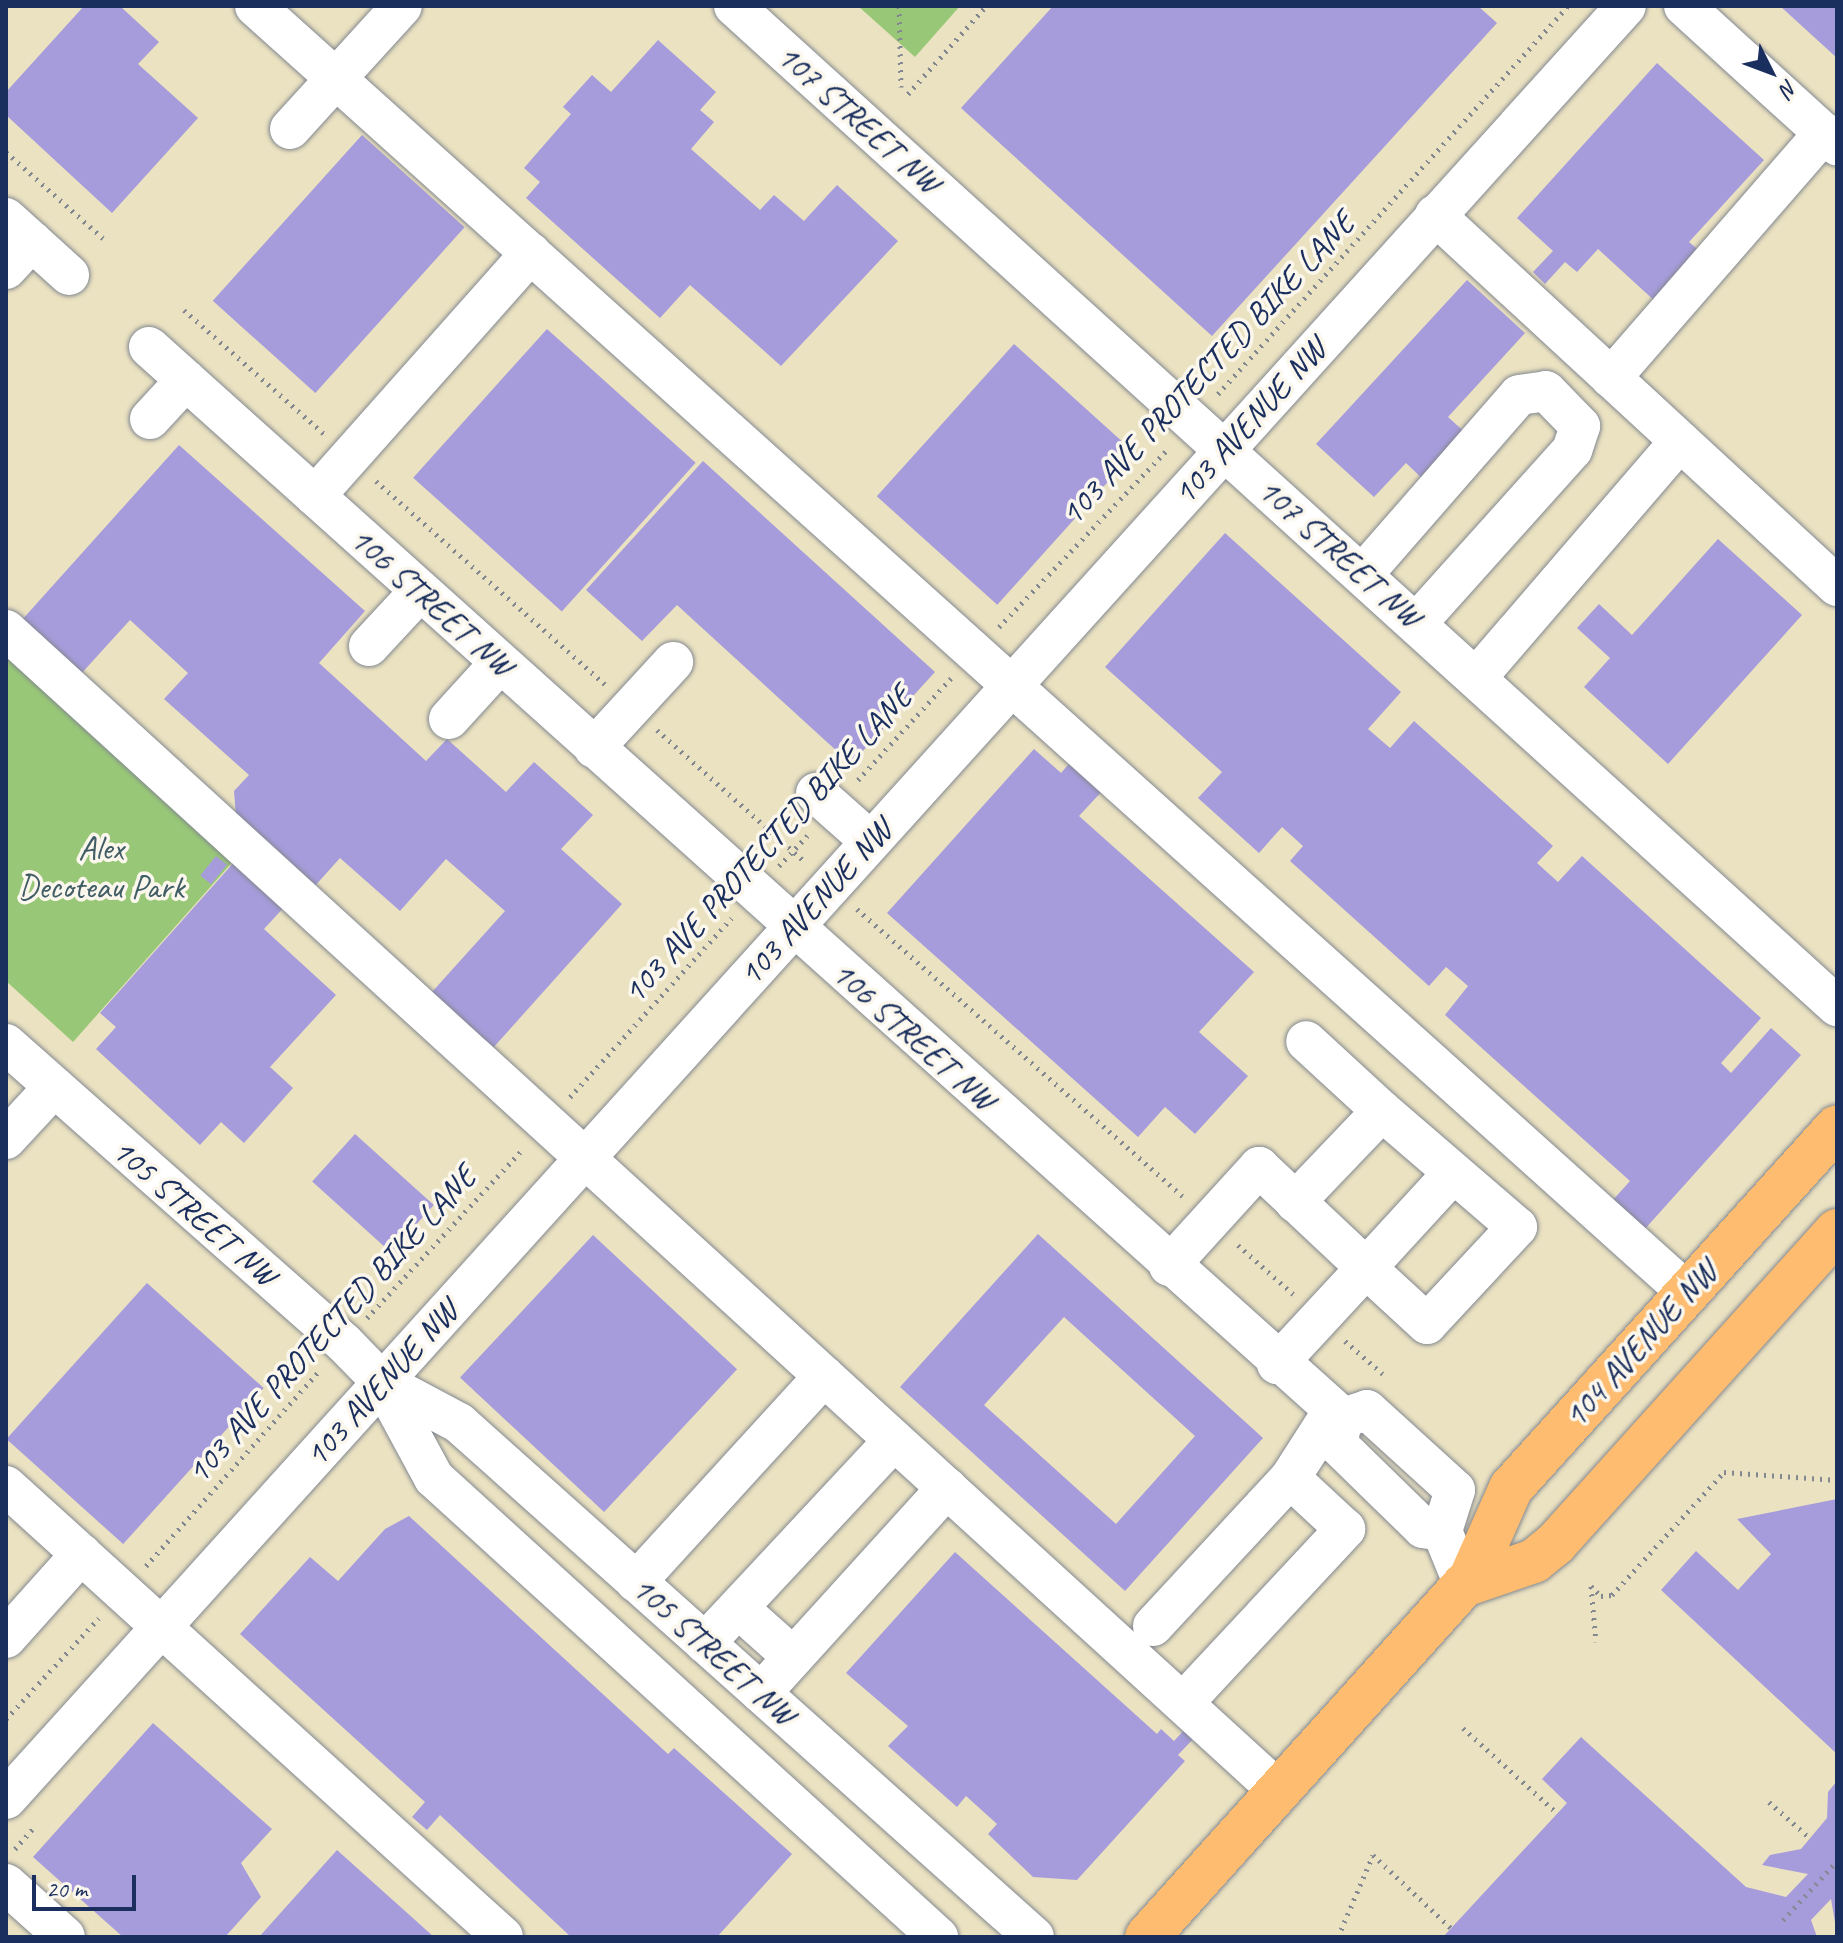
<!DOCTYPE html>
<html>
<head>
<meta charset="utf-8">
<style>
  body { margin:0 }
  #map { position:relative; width:1843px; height:1943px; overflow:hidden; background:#ebe2c1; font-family:Caveat,sans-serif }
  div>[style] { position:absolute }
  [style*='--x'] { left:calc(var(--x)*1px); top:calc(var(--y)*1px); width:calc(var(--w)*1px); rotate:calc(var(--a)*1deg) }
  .green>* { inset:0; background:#98c877 }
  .building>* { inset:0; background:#a69cdb; transform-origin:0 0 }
  .path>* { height:5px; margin-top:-2.5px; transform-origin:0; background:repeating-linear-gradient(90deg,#838890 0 2px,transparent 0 8px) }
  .roads { filter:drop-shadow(0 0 2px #838890) drop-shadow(0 0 2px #838890) }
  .minor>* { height:40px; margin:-20px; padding:0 20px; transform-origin:20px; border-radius:20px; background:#fff }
  .major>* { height:44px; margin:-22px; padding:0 22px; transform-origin:22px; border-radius:22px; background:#febc70 }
  .path-bridge>* { height:5px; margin-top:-2.5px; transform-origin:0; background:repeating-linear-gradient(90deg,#838890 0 2px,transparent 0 8px) }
  span { translate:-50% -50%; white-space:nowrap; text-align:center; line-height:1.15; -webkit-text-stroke:7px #fbf7ec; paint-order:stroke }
  .street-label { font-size:34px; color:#1b2f5e }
  .park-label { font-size:34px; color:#405d66 }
  .frame { position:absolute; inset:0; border:8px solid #1b2f5e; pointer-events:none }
  .north { position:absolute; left:1731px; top:32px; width:80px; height:80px; -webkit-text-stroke:6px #fbf7ec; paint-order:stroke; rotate:132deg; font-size:22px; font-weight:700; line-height:32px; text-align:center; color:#1b2f5e }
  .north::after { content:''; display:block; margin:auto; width:28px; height:36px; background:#1b2f5e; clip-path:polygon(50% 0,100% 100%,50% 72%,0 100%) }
  .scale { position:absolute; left:32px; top:1875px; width:104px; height:36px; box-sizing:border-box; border:4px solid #1b2f5e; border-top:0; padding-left:10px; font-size:24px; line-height:28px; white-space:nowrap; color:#1b2f5e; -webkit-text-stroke:6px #fbf7ec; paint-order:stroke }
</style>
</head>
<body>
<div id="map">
  <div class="green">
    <i style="clip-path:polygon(858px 6px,960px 6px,915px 57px)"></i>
    <i style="clip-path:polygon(6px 652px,236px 858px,73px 1042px,6px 981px)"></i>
  </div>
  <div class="building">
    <i style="clip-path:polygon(84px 6px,120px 6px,159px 42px,138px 64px,198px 118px,112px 213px,6px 115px,6px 92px)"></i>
    <i style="clip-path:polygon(1053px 6px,1478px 6px,1497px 23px,1212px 336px,961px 108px)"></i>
    <i style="clip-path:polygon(1780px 6px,1837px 6px,1837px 58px)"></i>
    <i style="clip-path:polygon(658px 40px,716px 92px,700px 110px,714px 122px,691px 149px,760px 210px,774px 195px,804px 221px,837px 185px,898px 241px,781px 366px,690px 285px,660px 318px,526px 198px,540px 182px,524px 168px,571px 114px,563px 107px,592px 75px,611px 92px)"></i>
    <i style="clip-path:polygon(1657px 63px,1764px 160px,1689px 242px,1702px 253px,1657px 303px,1598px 249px,1577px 272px,1565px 262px,1545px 284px,1533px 272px,1553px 251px,1517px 218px)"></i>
    <i style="left:362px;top:135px;width:138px;height:223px;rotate:42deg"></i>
    <i style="clip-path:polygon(1467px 280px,1525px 333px,1448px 417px,1469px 436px,1426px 482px,1406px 463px,1374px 497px,1316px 444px)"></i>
    <i style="left:547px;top:329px;width:200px;height:200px;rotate:42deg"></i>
    <i style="left:1014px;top:344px;width:162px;height:205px;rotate:42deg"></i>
    <i style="clip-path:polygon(179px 445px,365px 611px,319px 663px,426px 761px,447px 739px,506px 792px,534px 762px,593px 815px,561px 849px,622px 904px,493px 1048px,432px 992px,505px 911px,446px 859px,400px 911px,340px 858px,314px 887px,236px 816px,234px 791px,249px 775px,164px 699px,188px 673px,130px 620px,80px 675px,21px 621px)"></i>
    <i style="clip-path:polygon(703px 461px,935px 672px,851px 764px,677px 605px,642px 641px,586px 590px)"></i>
    <i style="clip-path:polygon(1225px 533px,1401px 692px,1368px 729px,1390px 748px,1414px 721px,1553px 846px,1537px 863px,1558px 882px,1582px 856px,1761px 1018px,1721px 1063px,1731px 1073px,1771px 1028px,1801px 1055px,1644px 1230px,1612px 1201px,1630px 1181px,1445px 1015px,1468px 986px,1446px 967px,1429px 986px,1290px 861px,1303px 846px,1282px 827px,1259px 853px,1198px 798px,1222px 772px,1105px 667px)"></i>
    <i style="clip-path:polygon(1718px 539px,1802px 615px,1668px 764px,1584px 687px,1610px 658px,1577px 628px,1599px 604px,1632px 635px)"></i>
    <i style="clip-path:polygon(1034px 749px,1061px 773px,1074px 758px,1106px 787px,1079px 816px,1254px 972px,1199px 1032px,1248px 1076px,1195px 1134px,1165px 1107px,1138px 1137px,887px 913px)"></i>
    <i style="left:216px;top:856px;width:14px;height:25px;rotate:39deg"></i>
    <i style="clip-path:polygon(236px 860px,286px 905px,264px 929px,336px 995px,270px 1067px,293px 1088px,244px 1143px,221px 1122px,200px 1145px,96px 1049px,116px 1027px,100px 1013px)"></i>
    <i style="left:355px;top:1134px;width:106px;height:64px;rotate:42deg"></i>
    <i style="clip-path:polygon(evenodd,1038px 1234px,1263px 1438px,1125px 1591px,900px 1387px,1038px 1234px,1064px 1317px,1195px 1436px,1116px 1524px,984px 1405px,1064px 1317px)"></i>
    <i style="left:593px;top:1235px;width:197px;height:195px;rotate:43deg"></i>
    <i style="left:147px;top:1283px;width:157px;height:210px;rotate:42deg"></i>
    <i style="clip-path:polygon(1837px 1499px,1837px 1754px,1661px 1590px,1696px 1551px,1738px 1590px,1771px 1554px,1737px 1519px)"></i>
    <i style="clip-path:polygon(409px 1516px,668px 1754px,674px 1748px,792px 1854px,717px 1937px,571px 1937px,440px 1815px,427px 1830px,412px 1817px,425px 1802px,240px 1634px,310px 1557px,338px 1581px,385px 1529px)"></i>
    <i style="clip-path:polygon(955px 1552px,1157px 1734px,1161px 1729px,1174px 1741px,1186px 1728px,1195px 1737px,1178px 1755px,1185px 1761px,1077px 1880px,1033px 1877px,988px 1834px,997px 1824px,966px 1796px,957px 1807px,888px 1746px,908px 1726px,846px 1673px)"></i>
    <i style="clip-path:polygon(153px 1723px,272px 1829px,241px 1863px,261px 1897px,225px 1937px,123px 1937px,33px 1857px)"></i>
    <i style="clip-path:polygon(1581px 1737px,1746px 1887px,1786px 1897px,1808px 1874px,1762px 1865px,1770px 1855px,1801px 1849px,1827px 1818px,1828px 1792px,1837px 1781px,1837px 1934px,1831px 1899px,1811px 1920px,1817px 1937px,1443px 1937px,1567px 1803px,1542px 1779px)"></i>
    <i style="clip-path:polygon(337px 1850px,434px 1937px,259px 1937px)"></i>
  </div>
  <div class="path">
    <i style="--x:899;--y:6;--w:81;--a:88.6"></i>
    <i style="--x:908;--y:94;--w:118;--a:-48.4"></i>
    <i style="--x:6;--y:152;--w:130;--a:41.6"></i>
    <i style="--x:184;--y:310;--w:187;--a:41.5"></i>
    <i style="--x:1218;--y:394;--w:523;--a:-47.95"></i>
    <i style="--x:376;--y:481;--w:306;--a:41.6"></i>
    <i style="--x:999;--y:627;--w:245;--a:-46.5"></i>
    <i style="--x:657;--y:730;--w:198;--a:41.7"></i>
    <i style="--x:858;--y:780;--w:138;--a:-47.6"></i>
    <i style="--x:779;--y:866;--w:42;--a:-46.9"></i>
    <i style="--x:857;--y:909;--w:434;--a:41.4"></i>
    <i style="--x:570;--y:1097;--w:241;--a:-47.9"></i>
    <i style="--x:1238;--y:1245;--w:74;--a:41.7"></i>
    <i style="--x:367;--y:1318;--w:230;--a:-47.3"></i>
    <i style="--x:1345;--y:1341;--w:50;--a:41"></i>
    <i style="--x:146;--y:1566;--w:262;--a:-48.4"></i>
    <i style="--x:1591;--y:1586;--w:14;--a:45"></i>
    <i style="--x:1601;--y:1596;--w:11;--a:-5"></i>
    <i style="--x:1612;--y:1595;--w:166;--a:-47.7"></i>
    <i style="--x:1724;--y:1472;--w:113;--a:4"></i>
    <i style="--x:1591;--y:1586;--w:56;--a:84.9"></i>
    <i style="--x:6;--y:1719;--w:137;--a:-47.4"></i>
    <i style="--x:1463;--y:1728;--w:127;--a:42.1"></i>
    <i style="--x:1769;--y:1802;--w:55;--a:41.3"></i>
    <i style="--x:15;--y:1849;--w:30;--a:-49"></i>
    <i style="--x:1338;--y:1937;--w:89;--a:-66.9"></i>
    <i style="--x:1373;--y:1855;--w:107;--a:43.1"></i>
  </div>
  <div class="roads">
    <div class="minor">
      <i style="--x:255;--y:6;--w:1925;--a:41.93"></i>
      <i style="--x:734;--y:6;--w:1489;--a:42.2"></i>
      <i style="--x:1684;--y:6;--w:207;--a:42.3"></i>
      <i style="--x:290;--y:129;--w:166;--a:-47.7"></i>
      <i style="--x:1435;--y:215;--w:547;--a:42.7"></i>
      <i style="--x:6;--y:218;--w:85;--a:42.1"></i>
      <i style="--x:6;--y:269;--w:38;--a:-47"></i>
      <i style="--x:149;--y:347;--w:1604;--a:41.89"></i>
      <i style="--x:1611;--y:378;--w:325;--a:-49"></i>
      <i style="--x:150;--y:419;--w:53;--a:-47.3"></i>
      <i style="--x:315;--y:496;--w:325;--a:-48.4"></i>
      <i style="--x:1363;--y:574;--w:237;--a:-48.9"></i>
      <i style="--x:1519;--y:395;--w:27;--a:-8"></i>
      <i style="--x:1546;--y:391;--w:49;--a:45.8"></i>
      <i style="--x:1580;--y:426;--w:25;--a:108"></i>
      <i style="--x:1572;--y:450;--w:232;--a:131.9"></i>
      <i style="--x:6;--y:630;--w:1723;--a:42.37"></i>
      <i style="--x:369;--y:646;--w:75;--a:-47.2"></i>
      <i style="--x:1477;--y:677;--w:311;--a:-49.3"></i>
      <i style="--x:449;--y:719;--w:76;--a:-47.7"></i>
      <i style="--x:594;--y:748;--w:117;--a:-47.4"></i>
      <i style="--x:816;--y:793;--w:72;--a:41.6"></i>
      <i style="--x:6;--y:1044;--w:451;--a:41.5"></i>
      <i style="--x:344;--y:1343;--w:54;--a:45.7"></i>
      <i style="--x:382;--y:1382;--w:109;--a:61.6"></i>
      <i style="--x:434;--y:1478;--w:682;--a:42.32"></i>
      <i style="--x:1382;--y:1111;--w:178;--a:40.7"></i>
      <i style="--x:1517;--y:1227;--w:132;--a:132.9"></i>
      <i style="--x:1427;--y:1324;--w:83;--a:-137.4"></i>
      <i style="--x:1366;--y:1268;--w:129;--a:-47.5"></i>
      <i style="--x:6;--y:1139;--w:71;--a:-47.3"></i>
      <i style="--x:1295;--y:1202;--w:126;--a:-46.3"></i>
      <i style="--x:1382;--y:1111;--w:103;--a:-137.4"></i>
      <i style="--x:1169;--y:1266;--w:134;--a:-47.7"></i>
      <i style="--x:1259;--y:1167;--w:147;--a:43.3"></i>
      <i style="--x:1366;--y:1268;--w:131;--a:132.8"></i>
      <i style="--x:382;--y:1382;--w:87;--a:28"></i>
      <i style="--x:459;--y:1423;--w:771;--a:41.79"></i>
      <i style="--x:1343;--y:1418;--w:25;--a:-18"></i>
      <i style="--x:1367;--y:1410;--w:119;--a:42.3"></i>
      <i style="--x:1455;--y:1490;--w:43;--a:107.6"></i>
      <i style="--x:1442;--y:1531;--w:58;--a:67.8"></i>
      <i style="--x:1343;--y:1418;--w:27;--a:103"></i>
      <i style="--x:1337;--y:1444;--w:120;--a:44.3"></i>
      <i style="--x:1423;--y:1528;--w:19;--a:9"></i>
      <i style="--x:6;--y:1486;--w:671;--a:42.22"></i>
      <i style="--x:636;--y:1582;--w:279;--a:-47.6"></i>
      <i style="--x:738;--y:1608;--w:74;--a:41.7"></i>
      <i style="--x:1153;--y:1626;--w:202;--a:-47.2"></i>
      <i style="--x:1290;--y:1478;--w:80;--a:-57.3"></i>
      <i style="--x:6;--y:1638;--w:113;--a:-48.2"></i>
      <i style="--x:705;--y:1643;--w:277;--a:-47"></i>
      <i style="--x:761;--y:1693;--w:277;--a:-47.8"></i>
      <i style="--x:1183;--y:1703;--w:238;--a:-47"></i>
      <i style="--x:1345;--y:1529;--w:75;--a:-137.2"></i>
      <i style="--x:6;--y:1799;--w:2416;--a:-47.9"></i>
      <i style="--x:6;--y:1884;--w:79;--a:41.9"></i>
    </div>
    <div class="major">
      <i style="--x:1470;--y:1580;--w:101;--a:-66"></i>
      <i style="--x:1511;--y:1488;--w:486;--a:-47.9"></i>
      <i style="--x:1147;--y:1937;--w:474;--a:-48"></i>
      <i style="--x:1464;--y:1585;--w:74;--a:-18.9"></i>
      <i style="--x:1534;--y:1561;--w:28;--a:-39"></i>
      <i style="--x:1556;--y:1543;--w:420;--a:-48"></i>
    </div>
  </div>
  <div class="path-bridge">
    <i style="--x:1783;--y:1920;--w:80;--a:-47.5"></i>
  </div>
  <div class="street-label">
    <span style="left:859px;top:119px;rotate:42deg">107 STREET NW</span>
    <span style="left:1207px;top:368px;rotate:-47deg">103 AVE PROTECTED BIKE LANE</span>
    <span style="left:1249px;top:421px;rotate:-48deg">103 AVENUE NW</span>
    <span style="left:1340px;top:553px;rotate:42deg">107 STREET NW</span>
    <span style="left:432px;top:602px;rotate:42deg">106 STREET NW</span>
    <span style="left:767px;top:844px;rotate:-48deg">103 AVE PROTECTED BIKE LANE</span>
    <span style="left:815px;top:902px;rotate:-48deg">103 AVENUE NW</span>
    <span style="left:914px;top:1036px;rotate:42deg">106 STREET NW</span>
    <span style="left:195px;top:1212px;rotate:41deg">105 STREET NW</span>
    <span style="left:331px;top:1324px;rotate:-48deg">103 AVE PROTECTED BIKE LANE</span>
    <span style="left:1640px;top:1344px;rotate:-48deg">104 AVENUE NW</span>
    <span style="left:381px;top:1383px;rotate:-48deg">103 AVENUE NW</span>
    <span style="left:714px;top:1651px;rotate:42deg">105 STREET NW</span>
  </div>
  <div class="park-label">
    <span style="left:101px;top:867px">Alex<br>Decoteau Park</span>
  </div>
  <div class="frame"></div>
  <div class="north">N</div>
  <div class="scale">20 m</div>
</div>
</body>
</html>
